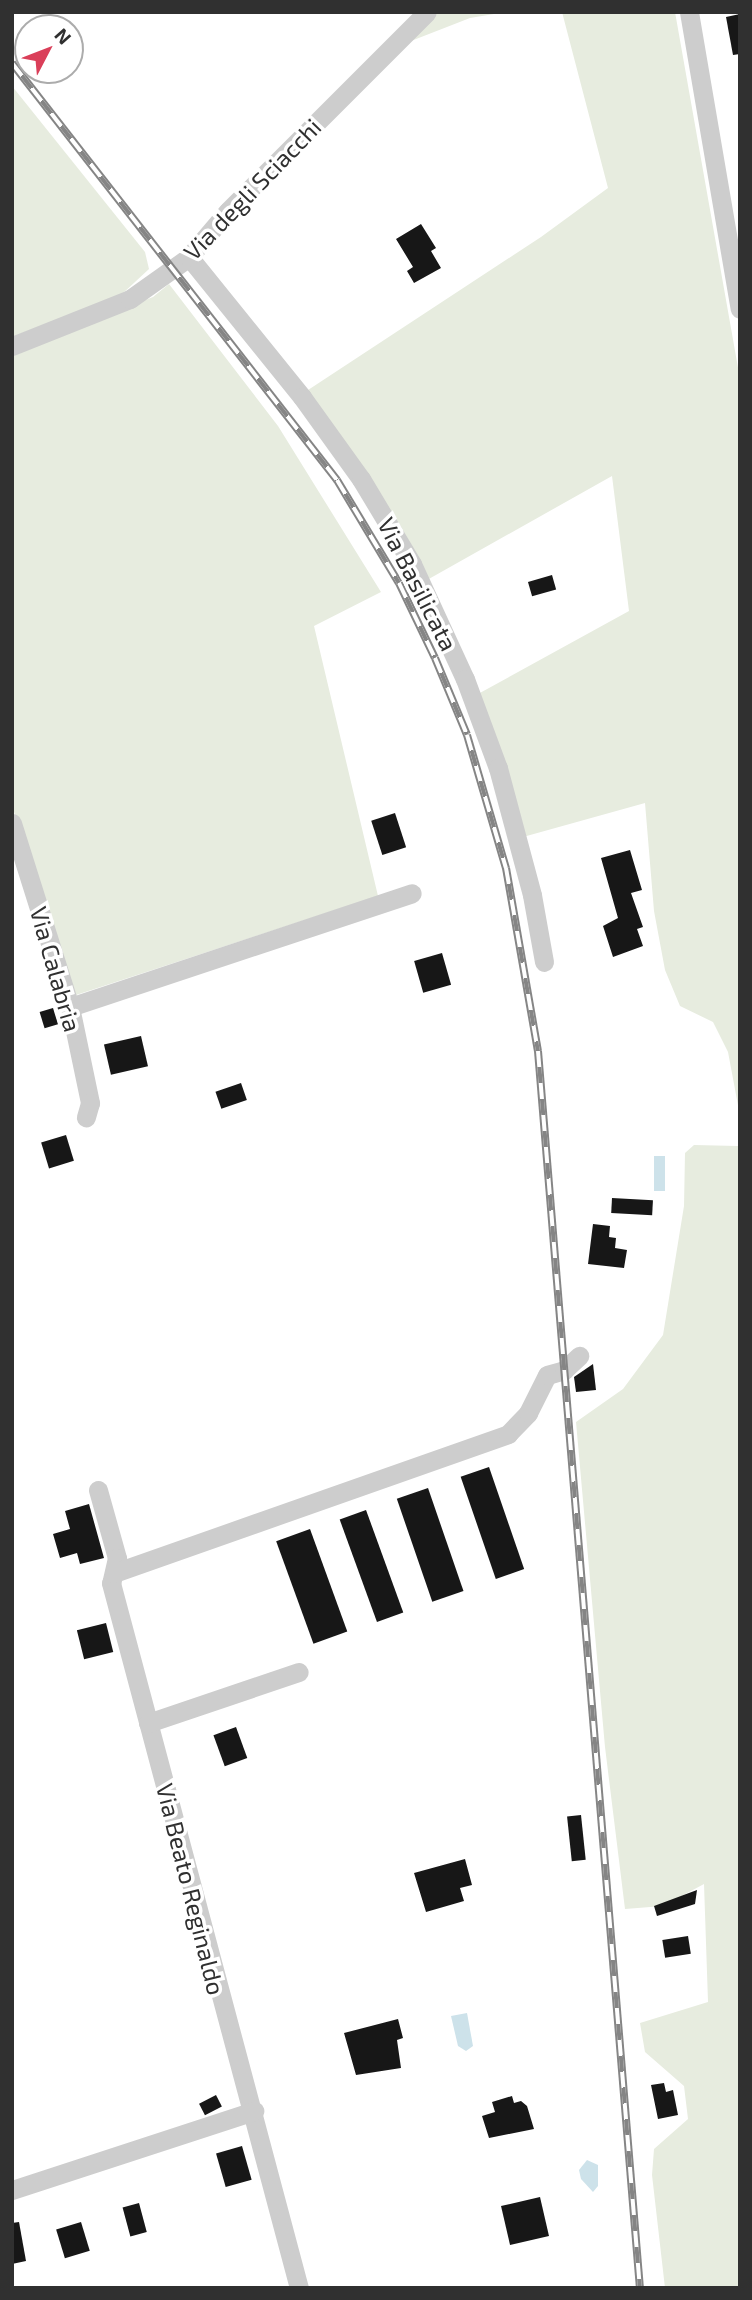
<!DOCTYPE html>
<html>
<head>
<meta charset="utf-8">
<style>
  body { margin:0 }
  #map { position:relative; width:752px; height:2300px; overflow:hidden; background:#fff; font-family:"Exo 2",sans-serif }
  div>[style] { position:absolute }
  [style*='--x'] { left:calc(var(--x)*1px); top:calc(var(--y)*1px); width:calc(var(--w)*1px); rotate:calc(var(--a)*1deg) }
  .green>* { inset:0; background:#e7ecdf }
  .water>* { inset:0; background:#cde2ea; transform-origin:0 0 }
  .building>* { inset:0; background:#171717; transform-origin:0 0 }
  .minor>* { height:19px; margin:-9.5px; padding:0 9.5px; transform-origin:9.5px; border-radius:9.5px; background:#cdcdcd }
  .rail>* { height:8px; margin-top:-4px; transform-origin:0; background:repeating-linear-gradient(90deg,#fff 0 16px,#858585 0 32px); box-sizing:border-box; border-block:2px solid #858585 }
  span { translate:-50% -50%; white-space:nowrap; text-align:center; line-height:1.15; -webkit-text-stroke:7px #fff; paint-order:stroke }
  .street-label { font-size:24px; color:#303030 }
  .frame { position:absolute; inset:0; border:14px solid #303030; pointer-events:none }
  .north { position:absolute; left:14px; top:14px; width:70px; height:70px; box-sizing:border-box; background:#fff; border:2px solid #acacac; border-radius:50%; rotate:48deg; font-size:19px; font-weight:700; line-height:28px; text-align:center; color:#303030 }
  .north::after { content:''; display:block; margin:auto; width:24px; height:32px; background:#da3f59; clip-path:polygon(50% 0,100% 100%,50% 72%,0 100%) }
</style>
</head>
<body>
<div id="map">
  <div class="green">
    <i style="clip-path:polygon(437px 12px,506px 12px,470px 18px,411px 41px)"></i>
    <i style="clip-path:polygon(562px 12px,675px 12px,740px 379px,740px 1116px,728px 1052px,713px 1022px,680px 1006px,665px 970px,654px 911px,645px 803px,523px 837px,478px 694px,629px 611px,612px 476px,427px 580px,305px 392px,541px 237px,608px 188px)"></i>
    <i style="clip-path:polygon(12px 86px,145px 252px,149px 269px,121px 295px,12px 337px)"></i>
    <i style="clip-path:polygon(169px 284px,278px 426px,381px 592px,314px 626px,378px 896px,76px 995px,12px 806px,12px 353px,153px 297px)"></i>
    <i style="clip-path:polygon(740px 1139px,740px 2288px,665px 2288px,652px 2175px,654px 2149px,688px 2119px,684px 2086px,645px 2052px,640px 2023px,708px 2002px,704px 1884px,663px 1906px,625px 1909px,605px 1747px,576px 1422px,623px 1389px,663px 1335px,684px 1206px,685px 1153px,694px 1145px,738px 1146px)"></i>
  </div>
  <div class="water">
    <i style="left:654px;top:1156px;width:11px;height:35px"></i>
    <i style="clip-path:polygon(467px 2013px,473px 2046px,466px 2051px,458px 2046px,451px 2016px)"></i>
    <i style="clip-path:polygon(587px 2160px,598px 2165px,598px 2186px,593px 2192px,581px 2179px,579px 2170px)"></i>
  </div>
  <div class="building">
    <i style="clip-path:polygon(740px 14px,740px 54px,733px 55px,726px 17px)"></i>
    <i style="clip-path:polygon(421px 224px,436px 248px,431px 251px,441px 268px,414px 283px,407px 271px,413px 267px,396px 239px)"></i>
    <i style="left:552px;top:575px;width:15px;height:25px;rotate:74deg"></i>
    <i style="left:395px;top:813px;width:36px;height:25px;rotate:72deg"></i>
    <i style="clip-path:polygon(630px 850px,642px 890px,631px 893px,643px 927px,637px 929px,643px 946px,613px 957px,603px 926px,618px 918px,601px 858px)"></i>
    <i style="left:442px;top:953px;width:33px;height:29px;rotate:74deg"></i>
    <i style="left:53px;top:1008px;width:17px;height:14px;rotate:73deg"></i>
    <i style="left:141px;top:1036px;width:31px;height:38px;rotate:77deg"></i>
    <i style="left:241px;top:1083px;width:18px;height:27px;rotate:71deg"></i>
    <i style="left:66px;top:1135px;width:27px;height:26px;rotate:73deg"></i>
    <i style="left:612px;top:1198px;width:41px;height:15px;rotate:3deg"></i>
    <i style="clip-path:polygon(593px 1224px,610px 1226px,609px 1237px,616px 1238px,615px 1248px,627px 1250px,624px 1268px,588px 1264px)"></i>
    <i style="clip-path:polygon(593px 1364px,596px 1390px,576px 1392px,574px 1377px)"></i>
    <i style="left:489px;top:1467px;width:108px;height:30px;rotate:71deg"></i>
    <i style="left:428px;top:1488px;width:109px;height:33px;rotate:71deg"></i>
    <i style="clip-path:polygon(89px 1504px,104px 1558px,80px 1564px,77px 1553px,60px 1558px,53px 1534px,70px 1529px,65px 1511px)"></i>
    <i style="left:366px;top:1510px;width:109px;height:28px;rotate:70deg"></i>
    <i style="left:310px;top:1529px;width:109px;height:36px;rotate:70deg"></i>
    <i style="left:106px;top:1623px;width:30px;height:30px;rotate:76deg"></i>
    <i style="left:236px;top:1727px;width:33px;height:24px;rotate:70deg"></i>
    <i style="left:581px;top:1815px;width:45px;height:14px;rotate:84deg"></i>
    <i style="clip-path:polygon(465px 1859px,472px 1885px,460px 1888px,464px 1901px,426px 1912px,414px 1873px)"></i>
    <i style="clip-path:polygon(697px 1890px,695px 1904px,657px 1916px,654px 1906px)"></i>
    <i style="left:688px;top:1936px;width:18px;height:26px;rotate:81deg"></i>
    <i style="clip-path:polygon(398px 2019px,403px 2038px,397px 2040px,401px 2068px,356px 2075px,344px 2033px)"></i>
    <i style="clip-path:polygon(664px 2083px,666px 2092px,673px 2090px,678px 2115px,658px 2119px,651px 2085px)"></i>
    <i style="left:216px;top:2095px;width:13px;height:19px;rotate:63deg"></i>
    <i style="clip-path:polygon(512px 2096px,514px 2103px,521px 2101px,527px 2106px,534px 2129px,489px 2138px,482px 2116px,495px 2112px,492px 2102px)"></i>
    <i style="left:242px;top:2146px;width:35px;height:27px;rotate:74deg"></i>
    <i style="left:540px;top:2197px;width:40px;height:40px;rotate:77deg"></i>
    <i style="left:139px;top:2203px;width:30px;height:17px;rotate:75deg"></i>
    <i style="clip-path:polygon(19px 2222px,26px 2261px,12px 2264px,12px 2223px)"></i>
    <i style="left:81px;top:2222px;width:30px;height:26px;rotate:73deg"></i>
  </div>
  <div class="minor">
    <i style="--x:689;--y:12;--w:301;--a:80.3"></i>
    <i style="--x:189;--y:257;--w:180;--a:51.1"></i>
    <i style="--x:302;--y:397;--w:101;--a:54.3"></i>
    <i style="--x:361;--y:479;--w:99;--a:59"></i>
    <i style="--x:412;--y:564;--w:127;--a:65.3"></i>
    <i style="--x:465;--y:679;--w:95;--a:69.7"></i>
    <i style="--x:498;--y:768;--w:131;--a:75"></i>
    <i style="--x:532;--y:895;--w:68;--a:79.8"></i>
    <i style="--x:12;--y:346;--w:127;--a:-21.7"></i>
    <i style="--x:130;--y:299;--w:72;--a:-35.4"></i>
    <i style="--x:189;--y:257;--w:60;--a:-49.7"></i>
    <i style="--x:228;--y:211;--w:281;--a:-45"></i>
    <i style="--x:12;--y:823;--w:193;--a:72.5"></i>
    <i style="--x:70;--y:1007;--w:98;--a:78.2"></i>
    <i style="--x:90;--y:1103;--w:15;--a:106"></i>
    <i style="--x:70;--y:1007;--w:360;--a:-18.4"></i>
    <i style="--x:98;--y:1490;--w:71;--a:74.4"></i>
    <i style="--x:117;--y:1558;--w:26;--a:103"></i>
    <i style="--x:111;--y:1583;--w:730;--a:75.07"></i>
    <i style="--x:114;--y:1573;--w:418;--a:-19.4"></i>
    <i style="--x:508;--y:1434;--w:29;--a:-46"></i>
    <i style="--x:528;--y:1413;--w:42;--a:-63.4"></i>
    <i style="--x:547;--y:1375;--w:18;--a:-16"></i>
    <i style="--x:564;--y:1370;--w:21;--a:-43"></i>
    <i style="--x:148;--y:1723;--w:159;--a:-18.7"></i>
    <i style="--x:12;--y:2190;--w:255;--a:-18.1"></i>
  </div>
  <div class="rail">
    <i style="--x:12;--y:63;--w:529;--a:52.07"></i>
    <i style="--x:337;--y:480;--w:120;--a:59"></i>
    <i style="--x:399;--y:583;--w:83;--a:64.4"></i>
    <i style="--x:435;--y:658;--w:83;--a:67.4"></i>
    <i style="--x:467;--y:735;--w:139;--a:73.7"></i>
    <i style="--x:506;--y:868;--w:186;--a:80.1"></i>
    <i style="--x:538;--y:1051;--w:1241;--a:85.29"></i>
  </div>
  <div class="street-label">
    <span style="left:252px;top:189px;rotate:-46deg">Via degli Sciacchi</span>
    <span style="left:418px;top:584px;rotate:63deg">Via Basilicata</span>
    <span style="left:56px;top:969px;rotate:74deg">Via Calabria</span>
    <span style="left:191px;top:1889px;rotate:76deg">Via Beato Reginaldo</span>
  </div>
  <div class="frame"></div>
  <div class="north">N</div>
</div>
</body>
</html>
